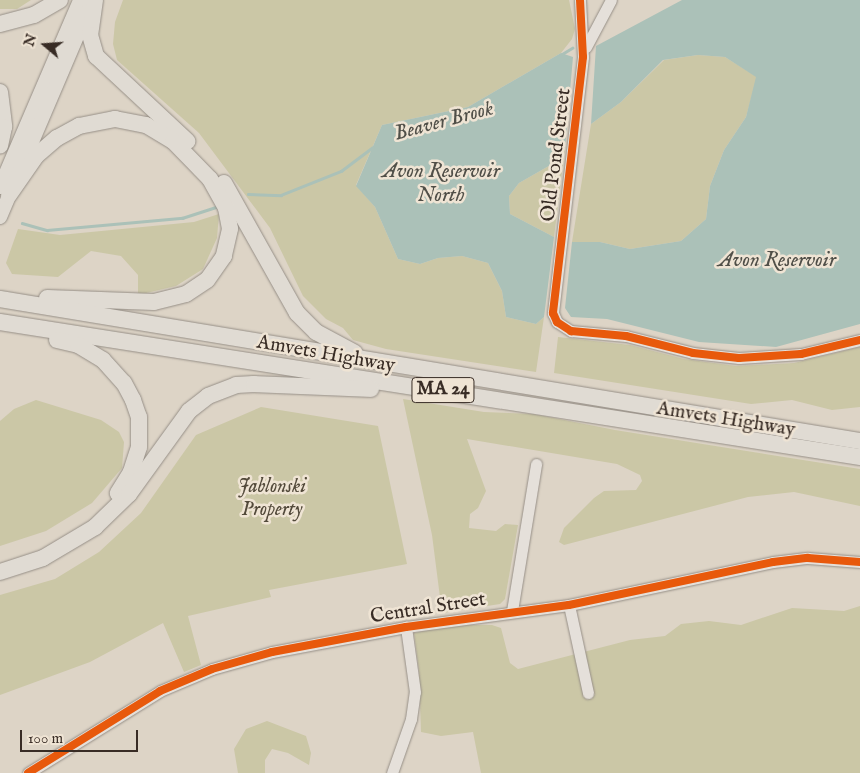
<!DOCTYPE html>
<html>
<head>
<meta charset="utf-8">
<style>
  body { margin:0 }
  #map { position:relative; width:860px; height:773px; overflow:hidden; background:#ddd4c6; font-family:"IM FELL English",serif }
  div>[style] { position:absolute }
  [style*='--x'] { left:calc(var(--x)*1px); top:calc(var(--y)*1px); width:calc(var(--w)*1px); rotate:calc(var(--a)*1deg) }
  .green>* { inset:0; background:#cbc7a6 }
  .water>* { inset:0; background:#abc1b8 }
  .stream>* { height:2.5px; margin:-1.25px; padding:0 1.25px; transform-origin:1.25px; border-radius:1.25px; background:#abc1b8 }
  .roads { filter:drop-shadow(0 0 1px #968f87) drop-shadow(0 0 1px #968f87) }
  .minor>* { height:11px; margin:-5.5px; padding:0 5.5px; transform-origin:5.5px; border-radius:5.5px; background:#e5e0da }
  .major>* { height:14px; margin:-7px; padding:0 7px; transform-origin:7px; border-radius:7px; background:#e0dbd3 }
  .highway>* { height:16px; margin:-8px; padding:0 8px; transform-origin:8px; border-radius:8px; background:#e0dbd3 }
  .cycleway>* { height:8px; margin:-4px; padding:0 4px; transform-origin:4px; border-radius:4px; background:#e8590c }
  span { translate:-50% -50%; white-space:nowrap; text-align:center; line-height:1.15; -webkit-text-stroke:5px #efe4d4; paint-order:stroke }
  .shield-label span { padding:1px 4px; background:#efe4d4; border:1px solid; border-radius:4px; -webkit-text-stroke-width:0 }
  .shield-label { font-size:19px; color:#382c25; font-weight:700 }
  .street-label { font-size:20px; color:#382c25 }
  .park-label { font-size:20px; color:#52493a; font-style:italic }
  .water-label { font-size:21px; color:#504f48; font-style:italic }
  .north { position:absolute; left:20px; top:20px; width:50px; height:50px; -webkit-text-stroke:4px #efe4d4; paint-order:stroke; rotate:288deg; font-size:14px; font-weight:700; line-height:20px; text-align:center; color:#382c25 }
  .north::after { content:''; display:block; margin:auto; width:18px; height:22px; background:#382c25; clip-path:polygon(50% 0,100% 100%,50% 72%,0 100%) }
  .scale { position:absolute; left:20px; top:730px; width:118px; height:22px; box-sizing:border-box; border:2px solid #382c25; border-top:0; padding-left:6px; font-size:15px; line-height:18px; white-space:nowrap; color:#382c25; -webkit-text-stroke:4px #efe4d4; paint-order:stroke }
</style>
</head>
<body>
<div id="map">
  <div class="green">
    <i style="clip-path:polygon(0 0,31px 0,17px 9px,0 9px)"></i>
    <i style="clip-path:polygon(123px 0,569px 0,575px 29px,572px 39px,561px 53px,468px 107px,382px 125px,356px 185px,375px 207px,398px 259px,420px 264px,438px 258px,462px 256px,488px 263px,502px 291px,506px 317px,536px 324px,544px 317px,536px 372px,386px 349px,353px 340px,343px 328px,326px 319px,303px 296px,270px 228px,199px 133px,117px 60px,113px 44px,115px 22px)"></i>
    <i style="clip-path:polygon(698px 55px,725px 57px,757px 77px,746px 117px,724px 150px,710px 186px,706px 219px,681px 241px,630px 249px,600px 242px,572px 242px,591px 124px,621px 102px,664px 60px)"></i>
    <i style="clip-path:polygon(565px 148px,554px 237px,510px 214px,509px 196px,519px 183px,554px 163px)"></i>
    <i style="clip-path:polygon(219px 214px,217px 238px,203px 269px,176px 286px,138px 295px,138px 275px,121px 256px,91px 251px,58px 277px,12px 274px,6px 263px,18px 229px,60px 235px,194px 222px)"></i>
    <i style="clip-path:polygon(558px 337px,630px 345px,684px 359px,736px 366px,794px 363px,860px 347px,860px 407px,832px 410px,792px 400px,751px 404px,554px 373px)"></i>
    <i style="clip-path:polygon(403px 399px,484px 412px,534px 414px,615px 430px,860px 469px,860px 506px,794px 492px,748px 497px,564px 545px,559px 542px,564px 528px,594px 498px,604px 491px,636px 490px,642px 481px,640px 475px,617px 464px,467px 439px,486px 491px,478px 508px,470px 514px,469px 528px,496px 531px,505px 524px,518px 525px,505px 599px,500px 604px,442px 613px,432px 535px)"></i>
    <i style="clip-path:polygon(36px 400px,101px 420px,119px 432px,124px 442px,122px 468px,92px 503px,46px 531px,0 546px,0 421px,14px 409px)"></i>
    <i style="clip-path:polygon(261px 407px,378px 426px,407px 564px,269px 590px,271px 597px,188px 616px,201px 665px,184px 672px,163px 623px,90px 662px,0 695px,0 595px,55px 579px,99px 552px,141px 513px,196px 435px)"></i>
    <i style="clip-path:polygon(860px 606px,860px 773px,481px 773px,473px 732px,441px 736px,421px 732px,419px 671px,414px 633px,450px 625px,492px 625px,501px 628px,510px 663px,518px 669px,630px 640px,665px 636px,681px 624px,709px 621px,741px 625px,792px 608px,844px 611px)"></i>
    <i style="clip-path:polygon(267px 721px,306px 736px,311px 753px,309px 765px,288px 753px,272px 749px,265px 760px,265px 773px,238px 773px,234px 749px,246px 729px)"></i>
  </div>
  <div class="water">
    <i style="clip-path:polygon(682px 0,860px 0,860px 324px,776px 347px,699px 342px,607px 319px,571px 317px,565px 308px,572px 242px,600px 242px,630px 249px,681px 241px,706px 219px,710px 186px,724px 150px,746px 117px,756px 77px,725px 57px,698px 55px,663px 60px,621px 102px,591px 124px,596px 46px)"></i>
    <i style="clip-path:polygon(561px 53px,573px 57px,565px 148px,554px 163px,519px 183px,509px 196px,510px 214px,554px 237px,544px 317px,536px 324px,506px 317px,502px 291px,488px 263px,462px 256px,438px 258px,420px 264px,398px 259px,375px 207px,356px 186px,382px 125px,468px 107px)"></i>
  </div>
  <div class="stream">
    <i style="--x:562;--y:54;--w:12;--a:-31"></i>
    <i style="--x:248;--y:194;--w:33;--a:2"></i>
    <i style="--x:281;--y:195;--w:65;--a:-21.8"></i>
    <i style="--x:341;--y:171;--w:39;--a:-37"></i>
    <i style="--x:22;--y:223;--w:26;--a:16"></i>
    <i style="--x:47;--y:230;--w:136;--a:-5.1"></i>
    <i style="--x:182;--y:218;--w:36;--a:-18"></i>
  </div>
  <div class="roads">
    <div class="minor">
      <i style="--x:580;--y:0;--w:57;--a:87"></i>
      <i style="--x:583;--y:57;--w:258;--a:96.7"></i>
      <i style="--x:553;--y:313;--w:10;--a:66"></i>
      <i style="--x:557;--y:322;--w:17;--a:33"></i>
      <i style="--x:571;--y:331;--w:55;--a:5.2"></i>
      <i style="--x:626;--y:336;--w:69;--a:14.2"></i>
      <i style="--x:693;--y:353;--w:46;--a:6.2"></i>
      <i style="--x:739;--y:358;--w:62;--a:-3.7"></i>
      <i style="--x:801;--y:354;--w:61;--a:-13.3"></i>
      <i style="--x:586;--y:47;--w:53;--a:-62"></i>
      <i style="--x:569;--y:605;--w:90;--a:77.8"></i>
      <i style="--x:512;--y:611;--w:149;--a:-80.7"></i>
      <i style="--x:28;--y:773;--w:155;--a:-31.8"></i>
      <i style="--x:160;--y:691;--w:56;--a:-22.9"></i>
      <i style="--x:212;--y:669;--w:62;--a:-15.8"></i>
      <i style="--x:272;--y:652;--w:136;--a:-10.6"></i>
      <i style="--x:406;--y:627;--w:164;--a:-7.7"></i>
      <i style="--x:569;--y:605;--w:208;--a:-11.9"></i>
      <i style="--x:773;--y:562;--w:35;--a:-7"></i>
      <i style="--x:808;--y:558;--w:52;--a:4.4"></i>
      <i style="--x:392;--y:773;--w:57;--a:-70.6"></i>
      <i style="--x:411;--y:719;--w:27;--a:-82"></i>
      <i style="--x:415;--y:692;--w:66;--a:-97.9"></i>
    </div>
    <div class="major">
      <i style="--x:0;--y:187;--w:203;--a:-66.8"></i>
      <i style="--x:0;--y:217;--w:232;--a:-66.9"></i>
    </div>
    <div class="highway">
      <i style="--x:95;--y:0;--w:35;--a:98"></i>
      <i style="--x:90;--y:35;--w:22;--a:74"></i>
      <i style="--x:96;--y:56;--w:125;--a:43"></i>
      <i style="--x:0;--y:24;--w:35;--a:-15"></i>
      <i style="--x:34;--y:15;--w:30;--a:-30"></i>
      <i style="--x:0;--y:92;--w:35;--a:83"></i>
      <i style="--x:4;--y:127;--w:19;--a:102"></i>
      <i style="--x:224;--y:183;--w:149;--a:60.7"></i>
      <i style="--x:297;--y:313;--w:27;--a:45"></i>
      <i style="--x:316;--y:332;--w:44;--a:28.3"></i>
      <i style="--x:9;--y:195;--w:47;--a:-55.3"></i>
      <i style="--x:36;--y:156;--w:28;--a:-41"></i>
      <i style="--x:57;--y:138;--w:25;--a:-29"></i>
      <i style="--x:79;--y:126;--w:37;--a:-11"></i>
      <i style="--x:115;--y:119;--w:32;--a:11"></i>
      <i style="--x:146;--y:125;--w:31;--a:31"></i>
      <i style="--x:173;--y:141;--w:53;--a:45.8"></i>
      <i style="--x:210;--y:179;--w:33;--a:61"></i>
      <i style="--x:226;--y:208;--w:21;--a:79"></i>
      <i style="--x:230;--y:229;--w:28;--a:103"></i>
      <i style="--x:224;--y:256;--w:29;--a:125"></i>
      <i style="--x:207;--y:280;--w:25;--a:146"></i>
      <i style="--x:186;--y:294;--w:33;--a:166"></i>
      <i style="--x:154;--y:302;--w:107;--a:-177.9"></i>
      <i style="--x:0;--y:299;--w:872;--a:9.38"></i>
      <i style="--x:0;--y:322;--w:871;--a:8.92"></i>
      <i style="--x:57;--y:340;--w:22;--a:13"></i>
      <i style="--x:78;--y:345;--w:29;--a:31"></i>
      <i style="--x:103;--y:360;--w:31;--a:48"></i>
      <i style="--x:124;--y:383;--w:19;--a:62"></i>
      <i style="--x:133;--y:400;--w:18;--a:71"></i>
      <i style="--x:139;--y:417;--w:30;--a:90"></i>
      <i style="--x:139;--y:447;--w:26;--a:108"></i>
      <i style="--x:131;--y:472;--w:25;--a:122"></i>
      <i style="--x:0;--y:572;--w:45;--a:-18"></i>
      <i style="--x:43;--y:558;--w:61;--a:-30.8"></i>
      <i style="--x:95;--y:527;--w:47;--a:-44.1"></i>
      <i style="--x:129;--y:494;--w:102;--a:-54.1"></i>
      <i style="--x:189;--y:411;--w:24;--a:-38"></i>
      <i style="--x:208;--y:396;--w:30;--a:-21"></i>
      <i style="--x:236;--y:385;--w:18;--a:-3"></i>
      <i style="--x:254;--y:384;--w:117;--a:2.4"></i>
    </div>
  </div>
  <div class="cycleway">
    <i style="--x:580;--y:0;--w:57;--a:87"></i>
    <i style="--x:583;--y:57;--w:258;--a:96.7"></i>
    <i style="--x:553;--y:313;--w:10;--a:66"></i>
    <i style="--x:557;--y:322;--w:17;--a:33"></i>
    <i style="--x:571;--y:331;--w:55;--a:5.2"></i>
    <i style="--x:626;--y:336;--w:69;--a:14.2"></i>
    <i style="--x:693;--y:353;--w:46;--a:6.2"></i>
    <i style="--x:739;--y:358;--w:62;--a:-3.7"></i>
    <i style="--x:801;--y:354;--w:61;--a:-13.3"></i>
    <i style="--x:28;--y:773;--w:155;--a:-31.8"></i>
    <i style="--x:160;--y:691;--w:56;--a:-22.9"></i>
    <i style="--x:212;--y:669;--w:62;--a:-15.8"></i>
    <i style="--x:272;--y:652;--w:136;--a:-10.6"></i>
    <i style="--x:406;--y:627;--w:164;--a:-7.7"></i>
    <i style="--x:569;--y:605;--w:208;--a:-11.9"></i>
    <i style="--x:773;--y:562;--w:35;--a:-7"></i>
    <i style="--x:808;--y:558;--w:52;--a:4.4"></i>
  </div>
  <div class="shield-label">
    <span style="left:443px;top:390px">MA 24</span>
  </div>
  <div class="street-label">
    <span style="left:556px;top:155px;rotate:-83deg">Old Pond Street</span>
    <span style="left:326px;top:354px;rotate:10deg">Amvets Highway</span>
    <span style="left:726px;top:419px;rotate:9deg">Amvets Highway</span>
    <span style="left:428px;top:608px;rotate:-9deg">Central Street</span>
  </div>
  <div class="park-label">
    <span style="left:272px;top:498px">Jablonski<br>Property</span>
  </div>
  <div class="water-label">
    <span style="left:444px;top:122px;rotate:-15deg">Beaver Brook</span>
    <span style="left:441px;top:184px">Avon Reservoir<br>North</span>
    <span style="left:777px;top:261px">Avon Reservoir</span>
  </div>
  <div class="north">N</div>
  <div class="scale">100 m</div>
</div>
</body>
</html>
